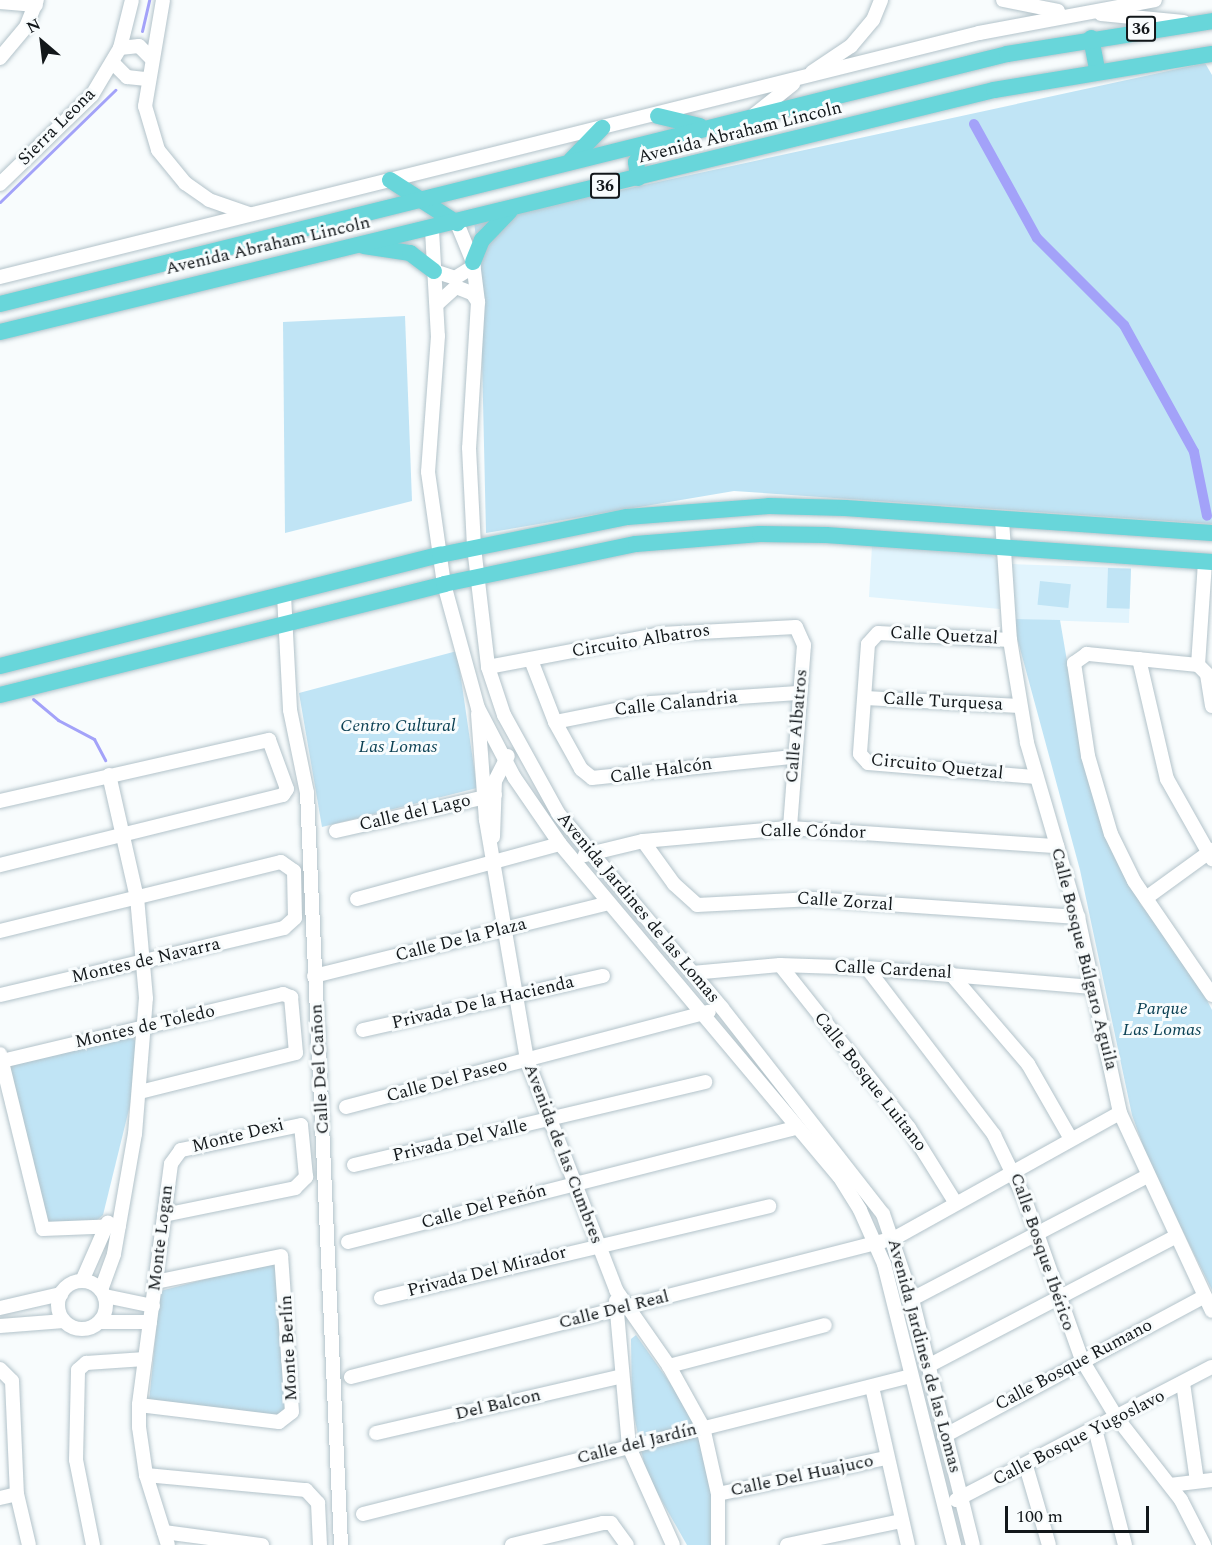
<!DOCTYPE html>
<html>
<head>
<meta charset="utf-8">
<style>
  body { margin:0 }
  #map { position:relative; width:1212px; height:1545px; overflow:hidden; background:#f8fcfd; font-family:Spectral,serif }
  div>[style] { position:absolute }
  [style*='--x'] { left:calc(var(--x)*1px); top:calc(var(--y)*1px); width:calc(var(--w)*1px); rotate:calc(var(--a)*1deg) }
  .built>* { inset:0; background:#e1f4fd; transform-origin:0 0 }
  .green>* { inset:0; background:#c0e4f5; transform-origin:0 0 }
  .stream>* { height:3px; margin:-1.5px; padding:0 1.5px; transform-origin:1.5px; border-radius:1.5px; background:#a3a2f9 }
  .canal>* { height:10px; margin:-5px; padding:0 5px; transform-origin:5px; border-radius:5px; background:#a3a2f9 }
  .roads { filter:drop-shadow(0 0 2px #b3c3ca) drop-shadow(0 0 2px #b3c3ca) }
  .minor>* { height:14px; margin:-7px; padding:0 7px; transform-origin:7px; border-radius:7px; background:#fff }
  .minor>.ring { margin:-7px; padding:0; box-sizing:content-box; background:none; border:14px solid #fff; border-radius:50% }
  .major>* { height:16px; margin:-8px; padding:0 8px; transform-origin:8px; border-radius:8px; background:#68d6da }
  span { translate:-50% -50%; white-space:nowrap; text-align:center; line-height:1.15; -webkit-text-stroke:6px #f8fcfd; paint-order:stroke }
  .shield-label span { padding:2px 4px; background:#f8fcfd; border:2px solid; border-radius:4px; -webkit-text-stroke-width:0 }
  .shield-label { font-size:16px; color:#12171a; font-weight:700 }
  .street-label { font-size:18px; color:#12171a }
  .park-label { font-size:18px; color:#0c4154; font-style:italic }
  .north { position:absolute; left:12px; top:12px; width:60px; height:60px; -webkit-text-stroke:4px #f8fcfd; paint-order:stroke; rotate:332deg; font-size:16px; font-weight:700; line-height:24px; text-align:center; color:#12171a }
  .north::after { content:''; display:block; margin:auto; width:21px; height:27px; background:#12171a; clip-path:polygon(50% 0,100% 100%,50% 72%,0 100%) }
  .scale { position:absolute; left:1005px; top:1506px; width:144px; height:27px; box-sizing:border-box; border:3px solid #12171a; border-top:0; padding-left:8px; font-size:18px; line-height:21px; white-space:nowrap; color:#12171a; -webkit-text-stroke:4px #f8fcfd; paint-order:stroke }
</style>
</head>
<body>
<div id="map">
  <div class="built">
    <i style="clip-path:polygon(872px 546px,991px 555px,999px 561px,1000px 609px,869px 597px)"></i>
    <i style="left:1012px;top:564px;width:119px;height:55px;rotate:2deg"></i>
  </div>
  <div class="green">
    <i style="clip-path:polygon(1205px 63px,1212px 75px,1212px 524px,734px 491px,486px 533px,480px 268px,474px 222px)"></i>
    <i style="clip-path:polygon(405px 316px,412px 501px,285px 533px,283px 322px)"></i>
    <i style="left:1108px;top:568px;width:23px;height:40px;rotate:2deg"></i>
    <i style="left:1040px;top:581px;width:31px;height:24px;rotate:6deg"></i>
    <i style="clip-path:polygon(1012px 619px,1060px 620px,1079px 731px,1107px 835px,1141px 905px,1183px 953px,1212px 1010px,1212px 1290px,1150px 1165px,1132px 1115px,1080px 870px)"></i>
    <i style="clip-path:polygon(457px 651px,477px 788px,322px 827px,299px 693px)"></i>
    <i style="clip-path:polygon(129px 1036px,137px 1042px,132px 1097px,103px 1215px,96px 1221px,45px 1225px,9px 1072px,12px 1065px)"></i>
    <i style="clip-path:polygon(276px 1261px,288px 1411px,281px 1417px,149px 1402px,160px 1291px)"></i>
    <i style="clip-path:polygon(636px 1335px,695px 1418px,710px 1460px,714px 1545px,687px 1545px,646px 1473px,632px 1406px,631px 1339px)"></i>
  </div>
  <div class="stream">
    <i style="--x:142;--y:31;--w:32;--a:-77"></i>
    <i style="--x:0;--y:202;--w:161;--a:-44.2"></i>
    <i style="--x:33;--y:699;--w:33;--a:40"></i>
    <i style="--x:58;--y:720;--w:41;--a:27.8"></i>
    <i style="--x:94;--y:739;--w:24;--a:62"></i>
  </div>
  <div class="canal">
    <i style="--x:974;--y:124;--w:130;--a:61.1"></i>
    <i style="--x:1037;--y:238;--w:123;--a:45"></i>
    <i style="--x:1124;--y:325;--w:145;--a:61.1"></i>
    <i style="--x:1194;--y:452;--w:65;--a:78.5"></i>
  </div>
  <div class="roads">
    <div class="minor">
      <i style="--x:163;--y:0;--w:108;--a:99.6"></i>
      <i style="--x:145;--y:106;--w:46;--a:73.5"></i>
      <i style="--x:158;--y:150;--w:43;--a:50.7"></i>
      <i style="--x:185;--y:183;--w:29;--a:35"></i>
      <i style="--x:209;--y:200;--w:42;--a:19.3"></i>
      <i style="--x:1003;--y:0;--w:56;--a:11.3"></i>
      <i style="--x:0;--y:2;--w:36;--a:5"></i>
      <i style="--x:1101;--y:14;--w:83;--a:5.5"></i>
      <i style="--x:120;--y:48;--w:19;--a:-6"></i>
      <i style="--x:139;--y:46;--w:18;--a:45"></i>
      <i style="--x:0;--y:58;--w:40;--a:-50"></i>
      <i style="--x:26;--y:27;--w:29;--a:-68"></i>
      <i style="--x:113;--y:63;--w:20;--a:45"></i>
      <i style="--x:127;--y:77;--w:20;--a:6"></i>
      <i style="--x:812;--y:72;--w:47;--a:-33.7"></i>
      <i style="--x:851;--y:46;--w:34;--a:-50"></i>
      <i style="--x:873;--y:20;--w:22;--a:-68"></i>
      <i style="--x:754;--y:115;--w:50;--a:-38.5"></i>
      <i style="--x:0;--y:184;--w:128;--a:-44.1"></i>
      <i style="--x:92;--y:95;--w:55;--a:-59.2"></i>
      <i style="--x:120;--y:48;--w:49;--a:-76"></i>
      <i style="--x:457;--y:223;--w:42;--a:67.7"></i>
      <i style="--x:473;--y:262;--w:40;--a:82.9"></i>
      <i style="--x:478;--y:302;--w:146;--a:93.5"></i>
      <i style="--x:469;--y:448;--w:99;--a:87.1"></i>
      <i style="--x:474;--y:547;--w:121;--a:83.3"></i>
      <i style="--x:488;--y:667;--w:51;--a:71.6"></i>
      <i style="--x:504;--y:715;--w:112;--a:61.1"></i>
      <i style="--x:558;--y:813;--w:255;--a:49.9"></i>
      <i style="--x:722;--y:1008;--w:261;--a:52"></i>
      <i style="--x:883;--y:1214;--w:90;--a:71.2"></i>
      <i style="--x:912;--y:1299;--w:253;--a:76.1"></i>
      <i style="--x:432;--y:230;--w:106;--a:86.8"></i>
      <i style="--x:438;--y:336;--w:136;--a:94.2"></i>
      <i style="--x:428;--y:472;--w:113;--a:81.9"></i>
      <i style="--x:444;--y:584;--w:129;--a:74.7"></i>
      <i style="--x:478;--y:708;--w:78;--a:62.4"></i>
      <i style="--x:514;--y:777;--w:81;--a:55.5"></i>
      <i style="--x:560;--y:844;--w:434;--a:50"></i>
      <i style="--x:839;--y:1176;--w:40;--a:58"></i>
      <i style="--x:860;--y:1210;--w:59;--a:66"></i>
      <i style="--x:884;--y:1264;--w:290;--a:76"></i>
      <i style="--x:434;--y:271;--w:22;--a:18"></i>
      <i style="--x:455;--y:278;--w:22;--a:-32"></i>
      <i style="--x:0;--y:277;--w:1009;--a:-13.99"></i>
      <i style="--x:979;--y:33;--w:179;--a:-10.6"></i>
      <i style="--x:437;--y:304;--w:25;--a:-42"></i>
      <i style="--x:456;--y:287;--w:17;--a:21"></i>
      <i style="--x:472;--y:293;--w:11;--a:56"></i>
      <i style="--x:1002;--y:520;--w:120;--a:86.2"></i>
      <i style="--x:1010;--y:640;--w:104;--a:80.6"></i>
      <i style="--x:1027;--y:743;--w:181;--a:73.7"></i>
      <i style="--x:1078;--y:917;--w:200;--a:77.9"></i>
      <i style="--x:1120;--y:1113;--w:218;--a:65.1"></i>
      <i style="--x:284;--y:595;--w:115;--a:87"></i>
      <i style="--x:290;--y:710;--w:85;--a:78.4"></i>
      <i style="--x:307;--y:793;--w:753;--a:87.41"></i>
      <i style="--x:1010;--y:640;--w:132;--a:-177"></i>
      <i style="--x:878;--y:633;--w:15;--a:132"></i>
      <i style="--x:868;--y:644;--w:110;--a:94.2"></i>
      <i style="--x:860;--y:754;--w:12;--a:48"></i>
      <i style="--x:868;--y:763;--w:169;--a:4.8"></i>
      <i style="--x:1139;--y:659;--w:123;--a:76.9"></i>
      <i style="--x:1167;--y:779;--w:92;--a:60.6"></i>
      <i style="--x:531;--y:660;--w:66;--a:68.8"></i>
      <i style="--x:555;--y:722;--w:54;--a:61"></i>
      <i style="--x:581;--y:769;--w:14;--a:39"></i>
      <i style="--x:592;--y:778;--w:202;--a:-6"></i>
      <i style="--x:1198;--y:665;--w:103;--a:-86.1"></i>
      <i style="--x:488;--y:667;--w:176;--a:-10.8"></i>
      <i style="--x:661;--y:634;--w:135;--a:-3"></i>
      <i style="--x:796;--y:627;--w:20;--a:66"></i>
      <i style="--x:804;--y:645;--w:184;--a:94.4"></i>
      <i style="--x:865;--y:698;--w:155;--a:3"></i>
      <i style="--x:1212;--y:706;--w:32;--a:-99"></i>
      <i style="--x:1207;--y:674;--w:13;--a:-135"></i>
      <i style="--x:1198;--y:665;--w:112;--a:-174.3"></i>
      <i style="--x:1087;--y:654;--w:16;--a:145"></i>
      <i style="--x:1074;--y:663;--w:94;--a:81.4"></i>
      <i style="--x:1088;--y:756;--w:81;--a:73.6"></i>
      <i style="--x:1111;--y:834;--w:52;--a:63.9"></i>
      <i style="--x:1134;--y:881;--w:138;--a:55.6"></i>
      <i style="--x:478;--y:714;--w:106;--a:85.7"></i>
      <i style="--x:486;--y:820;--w:243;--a:80.3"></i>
      <i style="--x:527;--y:1060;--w:247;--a:68.8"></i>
      <i style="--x:616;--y:1290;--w:93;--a:55.1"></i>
      <i style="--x:669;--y:1366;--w:70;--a:60.9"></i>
      <i style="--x:703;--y:1427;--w:69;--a:77.4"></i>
      <i style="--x:718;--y:1494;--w:51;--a:90"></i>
      <i style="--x:555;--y:722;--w:98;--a:-11.2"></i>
      <i style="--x:651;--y:703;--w:147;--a:-3.9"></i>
      <i style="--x:0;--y:801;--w:276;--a:-12.8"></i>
      <i style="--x:269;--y:740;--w:52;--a:69.8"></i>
      <i style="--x:287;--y:789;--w:7;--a:124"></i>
      <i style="--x:283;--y:795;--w:292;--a:166.1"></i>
      <i style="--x:336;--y:831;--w:163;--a:-12.8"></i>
      <i style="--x:493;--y:837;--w:56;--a:-88"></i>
      <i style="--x:495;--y:781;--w:28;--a:-63"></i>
      <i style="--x:643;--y:841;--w:53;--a:54.2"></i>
      <i style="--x:674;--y:884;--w:31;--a:42"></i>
      <i style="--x:697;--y:905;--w:116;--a:-3"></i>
      <i style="--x:813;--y:899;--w:266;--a:3.9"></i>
      <i style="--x:585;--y:855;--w:60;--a:-13.6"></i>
      <i style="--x:643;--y:841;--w:148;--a:-5.1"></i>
      <i style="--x:790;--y:828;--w:268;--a:3.9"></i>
      <i style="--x:1146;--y:898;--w:82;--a:-36"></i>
      <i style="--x:357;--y:899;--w:210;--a:-15.2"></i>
      <i style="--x:0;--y:931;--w:289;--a:-13.8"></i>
      <i style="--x:281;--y:862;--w:16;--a:35"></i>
      <i style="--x:294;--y:871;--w:47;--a:88.8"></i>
      <i style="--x:295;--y:918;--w:15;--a:138"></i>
      <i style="--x:284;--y:928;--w:292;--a:166.7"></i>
      <i style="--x:780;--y:965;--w:208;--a:51.6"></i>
      <i style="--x:909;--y:1128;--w:87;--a:58.1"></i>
      <i style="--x:867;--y:968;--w:210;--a:52.7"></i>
      <i style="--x:994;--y:1135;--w:69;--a:64.2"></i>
      <i style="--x:1024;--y:1197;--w:173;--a:70.4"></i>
      <i style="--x:1082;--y:1360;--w:68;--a:58.9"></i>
      <i style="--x:1117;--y:1418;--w:104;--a:52"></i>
      <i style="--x:1181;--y:1500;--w:51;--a:62.9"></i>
      <i style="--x:692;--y:973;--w:88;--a:-5.2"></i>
      <i style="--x:780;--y:965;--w:87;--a:2"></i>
      <i style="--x:867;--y:968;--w:226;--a:4.8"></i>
      <i style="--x:950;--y:973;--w:120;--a:49.4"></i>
      <i style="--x:1028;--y:1064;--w:86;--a:60.2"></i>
      <i style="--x:314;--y:976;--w:303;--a:-13.9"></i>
      <i style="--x:363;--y:1030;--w:246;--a:-12.7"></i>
      <i style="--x:0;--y:1054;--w:180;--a:76.2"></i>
      <i style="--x:43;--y:1229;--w:76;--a:-2.3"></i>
      <i style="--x:2;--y:1061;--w:289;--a:-13.4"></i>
      <i style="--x:283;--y:994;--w:9;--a:21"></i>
      <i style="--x:291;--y:997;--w:56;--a:84.9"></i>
      <i style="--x:296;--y:1053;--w:161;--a:166"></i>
      <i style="--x:346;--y:1107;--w:375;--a:-14.7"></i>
      <i style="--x:354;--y:1165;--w:361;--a:-13.3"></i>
      <i style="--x:164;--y:1215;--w:134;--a:-11.6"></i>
      <i style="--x:295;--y:1188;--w:16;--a:-45"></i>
      <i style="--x:306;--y:1177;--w:52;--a:-95.5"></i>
      <i style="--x:301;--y:1125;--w:123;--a:168.2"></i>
      <i style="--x:181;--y:1150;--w:17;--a:126"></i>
      <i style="--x:171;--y:1164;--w:243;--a:97.6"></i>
      <i style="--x:139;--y:1405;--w:22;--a:90"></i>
      <i style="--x:139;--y:1427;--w:49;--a:81.7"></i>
      <i style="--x:146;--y:1475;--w:73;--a:72.6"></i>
      <i style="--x:348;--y:1242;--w:460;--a:-14.3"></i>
      <i class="ring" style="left:58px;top:1281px;width:34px;height:34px"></i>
      <i style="--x:82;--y:1281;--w:64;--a:-66.2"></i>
      <i style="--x:101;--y:1290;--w:38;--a:-70"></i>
      <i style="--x:114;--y:1254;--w:122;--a:-80.1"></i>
      <i style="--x:135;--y:1134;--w:136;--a:-85.4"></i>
      <i style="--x:146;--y:998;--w:100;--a:-95.1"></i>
      <i style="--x:137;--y:898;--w:126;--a:-102.8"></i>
      <i style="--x:105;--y:1296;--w:49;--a:11.8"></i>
      <i style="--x:381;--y:1298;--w:399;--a:-13.3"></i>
      <i style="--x:912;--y:1299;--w:265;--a:-27.6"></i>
      <i style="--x:616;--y:1301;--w:147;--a:84.9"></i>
      <i style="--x:629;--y:1447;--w:107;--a:65.8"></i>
      <i style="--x:0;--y:1308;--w:63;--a:-12.9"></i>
      <i style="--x:100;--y:1322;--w:50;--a:0"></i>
      <i style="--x:0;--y:1326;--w:64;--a:-4.5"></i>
      <i style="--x:669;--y:1366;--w:161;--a:-14.7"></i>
      <i style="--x:928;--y:1366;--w:279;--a:-27.6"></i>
      <i style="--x:0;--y:1369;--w:17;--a:45"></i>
      <i style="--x:12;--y:1381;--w:113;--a:87.5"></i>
      <i style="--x:17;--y:1494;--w:52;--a:76.8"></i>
      <i style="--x:351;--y:1377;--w:561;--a:-14.33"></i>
      <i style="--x:895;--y:1238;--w:257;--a:-29.1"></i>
      <i style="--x:1183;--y:1383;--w:99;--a:81.9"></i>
      <i style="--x:872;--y:1387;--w:162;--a:77.2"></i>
      <i style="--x:139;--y:1405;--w:141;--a:6.9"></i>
      <i style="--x:279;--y:1422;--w:16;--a:-38"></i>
      <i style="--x:292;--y:1412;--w:156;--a:-94"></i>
      <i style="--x:281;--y:1256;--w:128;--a:168.3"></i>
      <i style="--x:1095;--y:1429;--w:120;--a:75.5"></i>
      <i style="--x:376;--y:1433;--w:249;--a:-13"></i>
      <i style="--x:944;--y:1436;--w:296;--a:-28.2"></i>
      <i style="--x:1026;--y:1466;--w:82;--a:73.8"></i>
      <i style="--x:146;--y:1475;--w:161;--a:5.4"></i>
      <i style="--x:306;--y:1490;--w:18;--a:47"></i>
      <i style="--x:318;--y:1503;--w:42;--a:87.3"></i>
      <i style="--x:1170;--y:1485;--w:42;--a:-6.8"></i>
      <i style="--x:718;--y:1494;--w:172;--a:-12.1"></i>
      <i style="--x:0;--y:1498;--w:17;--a:-13"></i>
      <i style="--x:956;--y:1500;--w:288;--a:-27.5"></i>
      <i style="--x:363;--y:1514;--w:565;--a:-14.13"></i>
      <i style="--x:164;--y:1532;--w:99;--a:7.6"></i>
      <i style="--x:93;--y:1545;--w:87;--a:-101.3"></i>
      <i style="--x:76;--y:1460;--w:90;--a:-88.7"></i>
      <i style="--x:78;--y:1370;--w:11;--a:-41"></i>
      <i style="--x:86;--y:1363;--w:59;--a:-3.9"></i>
      <i style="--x:512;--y:1545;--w:94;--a:-13.6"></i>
      <i style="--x:603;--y:1523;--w:8;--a:0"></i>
      <i style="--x:611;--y:1523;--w:27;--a:54"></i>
      <i style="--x:787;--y:1545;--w:116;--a:-11.9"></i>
    </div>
    <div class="major">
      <i style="--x:1091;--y:38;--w:32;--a:79"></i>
      <i style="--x:658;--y:116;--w:43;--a:13.4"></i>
      <i style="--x:571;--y:160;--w:45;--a:-45.9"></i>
      <i style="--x:638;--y:178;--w:16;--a:-97"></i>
      <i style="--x:636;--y:162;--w:28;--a:-45"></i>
      <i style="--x:390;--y:180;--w:80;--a:32.7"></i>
      <i style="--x:364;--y:246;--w:47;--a:8.7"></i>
      <i style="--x:410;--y:253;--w:30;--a:37"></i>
      <i style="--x:473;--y:262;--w:24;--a:-68"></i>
      <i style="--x:482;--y:240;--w:40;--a:-46"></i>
      <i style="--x:0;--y:304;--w:1038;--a:-13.94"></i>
      <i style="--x:1007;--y:54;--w:208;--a:-9.1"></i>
      <i style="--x:0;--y:332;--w:1023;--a:-13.68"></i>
      <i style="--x:994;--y:90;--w:221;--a:-9.4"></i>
      <i style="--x:0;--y:666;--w:454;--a:-14.2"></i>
      <i style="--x:440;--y:555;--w:191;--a:-11.5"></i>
      <i style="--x:627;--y:517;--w:142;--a:-4.4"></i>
      <i style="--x:769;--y:506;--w:76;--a:1.5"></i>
      <i style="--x:845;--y:508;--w:368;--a:3.9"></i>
      <i style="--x:0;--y:695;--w:458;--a:-14"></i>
      <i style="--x:444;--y:584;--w:196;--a:-11.8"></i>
      <i style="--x:636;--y:544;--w:124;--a:-4.6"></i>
      <i style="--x:760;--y:534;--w:66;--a:0.9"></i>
      <i style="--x:826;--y:535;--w:387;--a:4"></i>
    </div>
  </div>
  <div class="shield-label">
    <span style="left:1141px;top:29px">36</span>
    <span style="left:605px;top:186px">36</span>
  </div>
  <div class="street-label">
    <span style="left:57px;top:127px;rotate:-45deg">Sierra Leona</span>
    <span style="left:740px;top:133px;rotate:-14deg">Avenida Abraham Lincoln</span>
    <span style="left:268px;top:246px;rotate:-13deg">Avenida Abraham Lincoln</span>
    <span style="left:944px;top:636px;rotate:3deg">Calle Quetzal</span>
    <span style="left:641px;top:641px;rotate:-9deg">Circuito Albatros</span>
    <span style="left:943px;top:702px;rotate:3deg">Calle Turquesa</span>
    <span style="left:676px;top:704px;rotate:-6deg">Calle Calandria</span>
    <span style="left:797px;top:726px;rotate:-85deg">Calle Albatros</span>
    <span style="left:937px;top:767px;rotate:6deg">Circuito Quetzal</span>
    <span style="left:661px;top:771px;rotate:-8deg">Calle Halcón</span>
    <span style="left:415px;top:813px;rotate:-13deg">Calle del Lago</span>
    <span style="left:813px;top:832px;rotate:1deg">Calle Cóndor</span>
    <span style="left:845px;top:902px;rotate:4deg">Calle Zorzal</span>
    <span style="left:638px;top:908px;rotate:50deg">Avenida Jardines de las Lomas</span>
    <span style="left:461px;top:940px;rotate:-14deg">Calle De la Plaza</span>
    <span style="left:1084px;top:959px;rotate:76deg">Calle Bosque Búlgaro Aguila</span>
    <span style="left:146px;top:961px;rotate:-13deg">Montes de Navarra</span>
    <span style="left:893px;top:970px;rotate:3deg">Calle Cardenal</span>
    <span style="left:483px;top:1003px;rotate:-13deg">Privada De la Hacienda</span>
    <span style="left:145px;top:1027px;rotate:-13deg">Montes de Toledo</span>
    <span style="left:320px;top:1069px;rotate:-93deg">Calle Del Cañon</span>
    <span style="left:447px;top:1081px;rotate:-15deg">Calle Del Paseo</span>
    <span style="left:870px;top:1082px;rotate:52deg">Calle Bosque Luitano</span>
    <span style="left:238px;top:1136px;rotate:-14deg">Monte Dexi</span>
    <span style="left:460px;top:1141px;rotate:-13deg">Privada Del Valle</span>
    <span style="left:563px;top:1154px;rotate:69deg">Avenida de las Cumbres</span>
    <span style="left:484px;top:1207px;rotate:-15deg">Calle Del Peñón</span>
    <span style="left:161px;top:1238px;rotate:-83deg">Monte Logan</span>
    <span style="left:1042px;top:1252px;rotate:71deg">Calle Bosque Ibérico</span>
    <span style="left:487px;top:1272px;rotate:-14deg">Privada Del Mirador</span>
    <span style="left:614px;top:1310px;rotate:-14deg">Calle Del Real</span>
    <span style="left:289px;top:1348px;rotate:-93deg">Monte Berlín</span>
    <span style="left:924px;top:1356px;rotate:75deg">Avenida Jardines de las Lomas</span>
    <span style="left:1074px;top:1365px;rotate:-28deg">Calle Bosque Rumano</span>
    <span style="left:498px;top:1405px;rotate:-13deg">Del Balcon</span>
    <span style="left:1079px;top:1438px;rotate:-27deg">Calle Bosque Yugoslavo</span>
    <span style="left:637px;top:1444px;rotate:-14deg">Calle del Jardín</span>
    <span style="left:802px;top:1476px;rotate:-12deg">Calle Del Huajuco</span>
  </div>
  <div class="park-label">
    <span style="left:398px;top:737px">Centro Cultural<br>Las Lomas</span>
    <span style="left:1162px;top:1020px">Parque<br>Las Lomas</span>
  </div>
  <div class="north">N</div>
  <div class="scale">100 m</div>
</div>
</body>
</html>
